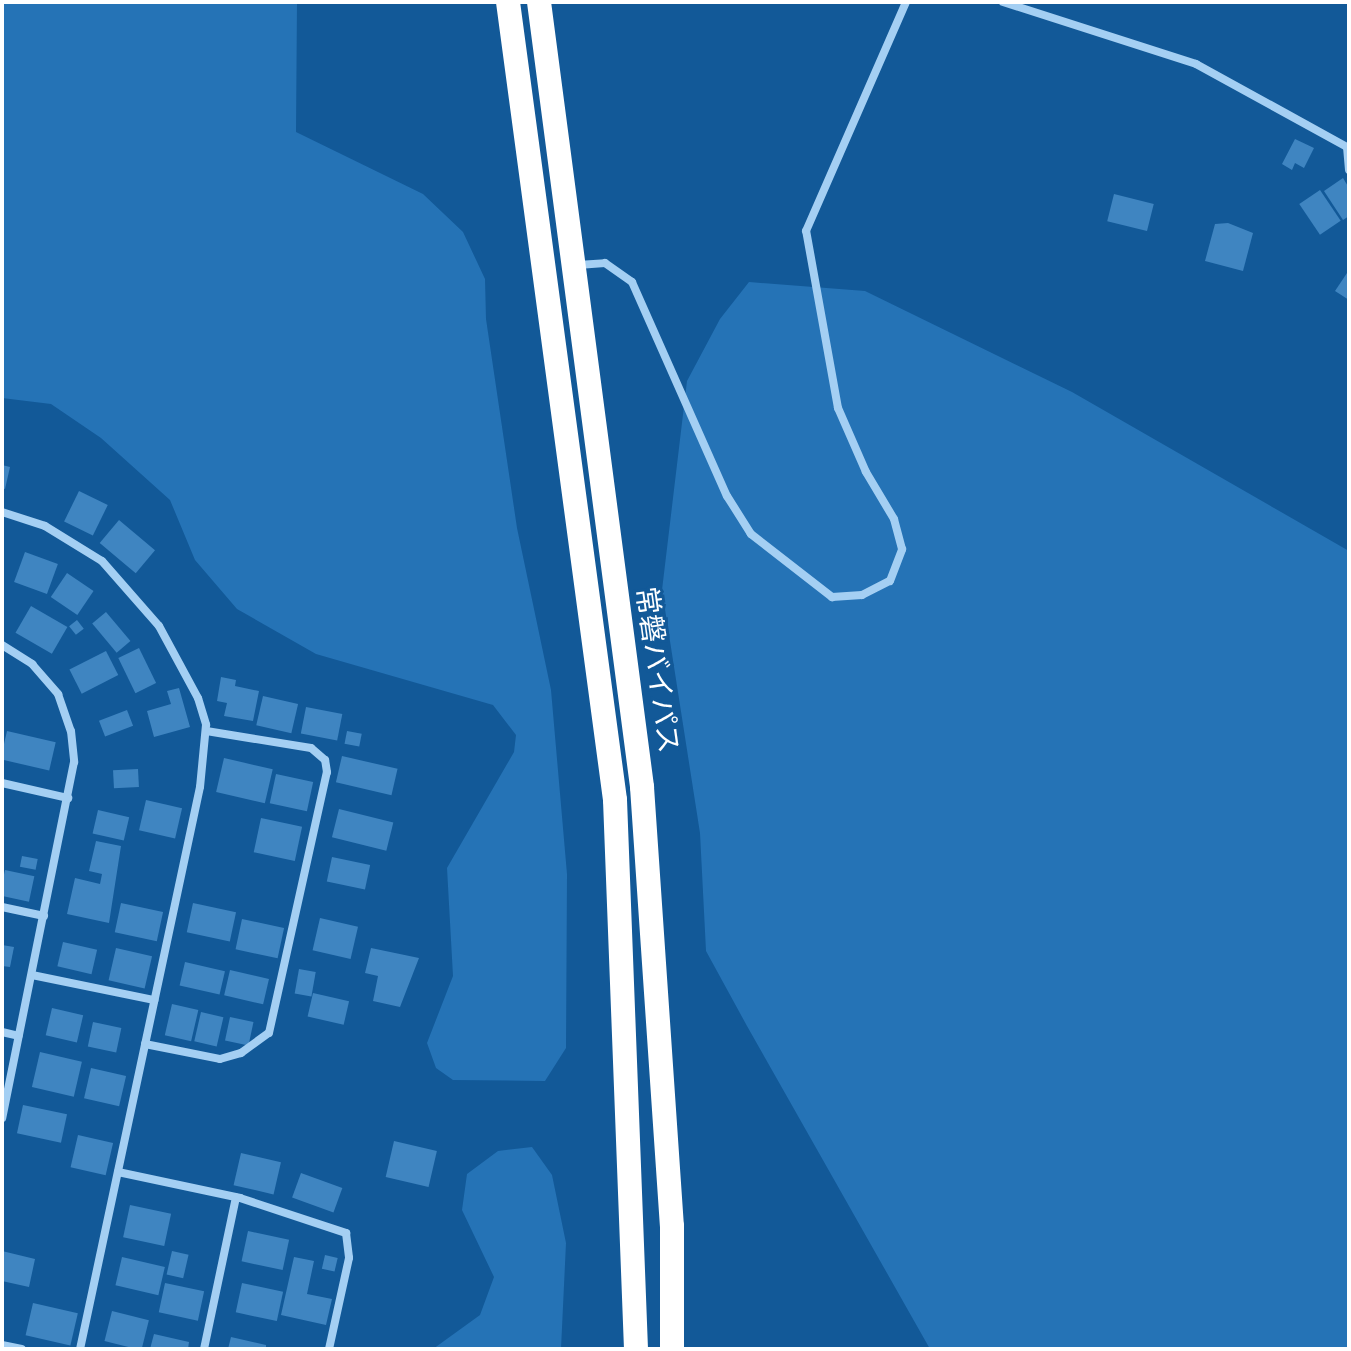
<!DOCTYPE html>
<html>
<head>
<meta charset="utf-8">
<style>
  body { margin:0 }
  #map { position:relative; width:1351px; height:1351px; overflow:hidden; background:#125998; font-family:Jost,"Noto Sans JP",sans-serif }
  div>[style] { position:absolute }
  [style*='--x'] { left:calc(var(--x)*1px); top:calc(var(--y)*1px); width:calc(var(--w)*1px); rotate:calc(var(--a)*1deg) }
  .green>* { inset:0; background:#2573b6 }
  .building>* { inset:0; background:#3f85c1; transform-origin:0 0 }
  .street>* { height:8px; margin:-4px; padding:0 4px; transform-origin:4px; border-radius:4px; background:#a4cff3 }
  .highway>* { height:24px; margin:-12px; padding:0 12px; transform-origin:12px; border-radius:12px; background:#fff }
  span { translate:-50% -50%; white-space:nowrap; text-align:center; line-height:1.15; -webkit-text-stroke:6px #125998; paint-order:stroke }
  .street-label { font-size:28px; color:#fff }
  .frame { position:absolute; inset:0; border:4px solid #fff; pointer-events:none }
</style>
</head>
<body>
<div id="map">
  <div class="green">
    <i style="clip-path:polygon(2px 2px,297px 2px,296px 132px,423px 194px,463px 232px,485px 279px,486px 319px,517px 528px,551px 690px,567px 874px,566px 1048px,545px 1081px,453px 1080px,436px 1068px,427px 1043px,453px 976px,447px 868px,514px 752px,516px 735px,493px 705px,316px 654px,237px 609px,195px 560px,170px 500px,101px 438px,51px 404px,2px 398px)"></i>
    <i style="clip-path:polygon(749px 282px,865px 291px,1072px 392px,1349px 551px,1349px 1349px,930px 1349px,747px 1026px,706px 951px,700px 833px,662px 590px,687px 381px,720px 319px)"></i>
    <i style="clip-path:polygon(532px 1147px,552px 1175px,566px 1243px,561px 1349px,433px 1349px,480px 1315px,494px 1277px,462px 1210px,467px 1174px,498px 1151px)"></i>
  </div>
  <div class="building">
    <i style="clip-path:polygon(1295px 139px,1314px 148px,1304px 168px,1295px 163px,1292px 170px,1282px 164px)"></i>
    <i style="clip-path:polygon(1343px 178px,1349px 188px,1349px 216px,1343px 220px,1324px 191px)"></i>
    <i style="left:1320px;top:190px;width:37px;height:25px;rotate:56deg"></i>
    <i style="left:1114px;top:194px;width:41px;height:28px;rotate:14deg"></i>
    <i style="clip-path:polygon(1228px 223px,1253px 233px,1243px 271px,1205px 261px,1215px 224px)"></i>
    <i style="clip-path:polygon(1349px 270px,1349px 300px,1335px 291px)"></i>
    <i style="clip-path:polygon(2px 465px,10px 467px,5px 489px,2px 488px)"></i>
    <i style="left:79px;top:491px;width:32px;height:34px;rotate:26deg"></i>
    <i style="left:119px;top:520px;width:47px;height:30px;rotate:40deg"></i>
    <i style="left:25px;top:552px;width:35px;height:32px;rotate:20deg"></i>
    <i style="left:67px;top:573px;width:32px;height:29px;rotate:34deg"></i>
    <i style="left:31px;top:606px;width:42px;height:31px;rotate:30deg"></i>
    <i style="left:106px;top:612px;width:38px;height:18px;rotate:50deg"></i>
    <i style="left:77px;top:620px;width:11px;height:10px;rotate:52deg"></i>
    <i style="left:139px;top:648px;width:39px;height:23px;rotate:64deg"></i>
    <i style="left:106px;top:651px;width:27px;height:41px;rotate:63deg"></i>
    <i style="clip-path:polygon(221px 677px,236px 680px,235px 686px,259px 691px,253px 721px,224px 716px,227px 703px,217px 701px)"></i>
    <i style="clip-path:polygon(179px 688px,190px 727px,154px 737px,147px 711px,171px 704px,167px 691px)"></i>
    <i style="left:263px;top:696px;width:36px;height:30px;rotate:13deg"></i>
    <i style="left:306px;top:707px;width:37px;height:27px;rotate:11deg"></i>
    <i style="left:127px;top:710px;width:17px;height:30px;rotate:69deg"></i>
    <i style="left:7px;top:731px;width:50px;height:29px;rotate:13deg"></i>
    <i style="left:347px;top:731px;width:15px;height:13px;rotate:11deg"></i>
    <i style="left:342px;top:756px;width:57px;height:27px;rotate:13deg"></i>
    <i style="left:224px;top:758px;width:50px;height:35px;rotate:13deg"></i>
    <i style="left:138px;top:769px;width:18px;height:25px;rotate:87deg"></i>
    <i style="left:276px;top:774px;width:38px;height:30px;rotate:12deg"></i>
    <i style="left:146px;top:800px;width:37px;height:31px;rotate:13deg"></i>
    <i style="left:339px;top:809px;width:56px;height:29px;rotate:14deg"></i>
    <i style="left:98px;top:810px;width:32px;height:24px;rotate:13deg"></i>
    <i style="left:261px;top:818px;width:42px;height:35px;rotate:12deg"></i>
    <i style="clip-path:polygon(96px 841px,121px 846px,109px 923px,67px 914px,75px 878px,100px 884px,102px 874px,89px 871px)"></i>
    <i style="left:22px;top:856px;width:16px;height:11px;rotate:11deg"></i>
    <i style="left:332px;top:857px;width:39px;height:25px;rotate:12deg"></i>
    <i style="left:5px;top:870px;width:30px;height:26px;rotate:12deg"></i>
    <i style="left:121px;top:903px;width:43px;height:30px;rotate:12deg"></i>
    <i style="left:193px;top:903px;width:44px;height:30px;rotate:12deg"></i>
    <i style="left:320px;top:918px;width:39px;height:33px;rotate:13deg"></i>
    <i style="left:242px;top:919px;width:43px;height:31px;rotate:12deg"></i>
    <i style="left:63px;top:942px;width:35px;height:25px;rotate:13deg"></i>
    <i style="clip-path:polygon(2px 945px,14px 947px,10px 967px,2px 966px)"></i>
    <i style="left:116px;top:948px;width:37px;height:33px;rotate:13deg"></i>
    <i style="clip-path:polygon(371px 948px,419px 958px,400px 1007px,373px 1001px,378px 976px,365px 973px)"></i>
    <i style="left:185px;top:962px;width:41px;height:24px;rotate:13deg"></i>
    <i style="left:299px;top:969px;width:17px;height:25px;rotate:10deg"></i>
    <i style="left:230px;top:970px;width:40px;height:26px;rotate:13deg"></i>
    <i style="left:313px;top:993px;width:37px;height:24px;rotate:13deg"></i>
    <i style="left:172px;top:1004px;width:27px;height:32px;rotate:13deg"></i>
    <i style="left:52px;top:1008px;width:32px;height:28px;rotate:13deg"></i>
    <i style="left:201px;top:1012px;width:23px;height:30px;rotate:13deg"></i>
    <i style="left:230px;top:1017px;width:24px;height:24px;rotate:12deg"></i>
    <i style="left:93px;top:1022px;width:29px;height:25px;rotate:12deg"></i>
    <i style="left:40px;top:1052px;width:43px;height:36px;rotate:13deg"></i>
    <i style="left:91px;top:1068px;width:36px;height:31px;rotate:13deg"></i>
    <i style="left:23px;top:1105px;width:45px;height:29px;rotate:12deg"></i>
    <i style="left:78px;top:1135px;width:36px;height:33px;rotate:13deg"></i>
    <i style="left:394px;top:1141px;width:44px;height:37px;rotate:13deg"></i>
    <i style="left:241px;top:1153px;width:41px;height:33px;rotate:13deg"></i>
    <i style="left:301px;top:1173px;width:44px;height:26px;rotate:20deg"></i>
    <i style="left:130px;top:1205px;width:42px;height:33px;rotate:12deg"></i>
    <i style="left:248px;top:1231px;width:42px;height:31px;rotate:12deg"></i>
    <i style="clip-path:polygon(2px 1251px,35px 1259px,29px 1287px,2px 1281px)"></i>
    <i style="left:172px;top:1251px;width:17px;height:24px;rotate:13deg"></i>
    <i style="left:325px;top:1255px;width:13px;height:14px;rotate:13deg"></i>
    <i style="left:122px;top:1257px;width:44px;height:29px;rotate:13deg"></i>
    <i style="clip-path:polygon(294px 1257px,314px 1261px,307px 1294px,332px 1299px,326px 1325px,281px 1315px)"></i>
    <i style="left:165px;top:1283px;width:40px;height:30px;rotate:12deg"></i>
    <i style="left:242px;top:1283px;width:42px;height:30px;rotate:12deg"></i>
    <i style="left:33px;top:1303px;width:46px;height:33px;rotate:13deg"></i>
    <i style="left:112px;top:1311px;width:38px;height:31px;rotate:14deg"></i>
    <i style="clip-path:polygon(154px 1334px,189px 1342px,188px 1349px,150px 1349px)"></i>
    <i style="clip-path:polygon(231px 1337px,266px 1345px,266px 1349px,228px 1349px)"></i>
  </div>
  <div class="street">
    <i style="--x:1003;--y:2;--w:203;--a:17.8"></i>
    <i style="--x:1196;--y:64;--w:175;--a:28.8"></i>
    <i style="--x:1347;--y:147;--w:23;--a:85"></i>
    <i style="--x:578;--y:265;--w:27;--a:-4"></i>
    <i style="--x:605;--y:263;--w:33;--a:35"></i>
    <i style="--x:632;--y:282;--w:234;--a:66.1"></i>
    <i style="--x:727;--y:496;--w:45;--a:57.7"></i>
    <i style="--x:751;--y:534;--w:103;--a:37.9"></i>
    <i style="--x:832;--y:597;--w:30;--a:-4"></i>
    <i style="--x:862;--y:595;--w:31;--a:-27"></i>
    <i style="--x:890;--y:581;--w:34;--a:-69"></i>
    <i style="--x:902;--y:549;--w:31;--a:-105"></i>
    <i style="--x:894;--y:519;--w:55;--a:-120.8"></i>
    <i style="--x:866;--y:472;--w:70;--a:-113.6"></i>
    <i style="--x:838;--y:408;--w:180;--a:-100.2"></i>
    <i style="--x:806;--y:231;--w:250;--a:-66.4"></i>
    <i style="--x:2;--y:512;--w:45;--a:18"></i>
    <i style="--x:45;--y:526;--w:67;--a:31.6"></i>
    <i style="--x:102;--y:561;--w:86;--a:48.8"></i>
    <i style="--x:159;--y:626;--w:82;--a:61.6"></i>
    <i style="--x:198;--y:698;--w:28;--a:73"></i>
    <i style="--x:206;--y:725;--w:62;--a:95.5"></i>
    <i style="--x:200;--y:787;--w:575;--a:102.05"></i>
    <i style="--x:2;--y:645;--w:36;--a:32"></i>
    <i style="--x:32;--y:664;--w:40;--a:49"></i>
    <i style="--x:58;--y:694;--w:39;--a:71"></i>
    <i style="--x:71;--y:731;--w:31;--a:84"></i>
    <i style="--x:74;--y:762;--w:363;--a:101.4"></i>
    <i style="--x:2;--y:783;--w:68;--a:12.8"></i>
    <i style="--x:2;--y:907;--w:43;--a:12.1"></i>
    <i style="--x:32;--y:975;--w:125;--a:11.6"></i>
    <i style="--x:2;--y:1032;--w:17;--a:13"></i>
    <i style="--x:145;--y:1044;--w:76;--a:11.3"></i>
    <i style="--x:220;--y:1059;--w:22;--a:-16"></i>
    <i style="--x:241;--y:1053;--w:34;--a:-36"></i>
    <i style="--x:269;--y:1033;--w:267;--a:-77.5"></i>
    <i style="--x:327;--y:772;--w:12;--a:-99"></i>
    <i style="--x:325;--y:760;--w:18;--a:-139"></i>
    <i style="--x:311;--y:748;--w:106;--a:-170.8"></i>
    <i style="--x:118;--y:1172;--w:125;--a:12"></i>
    <i style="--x:240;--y:1198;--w:112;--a:18.3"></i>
    <i style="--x:346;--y:1233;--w:25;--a:83"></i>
    <i style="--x:349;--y:1258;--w:93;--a:102.4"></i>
    <i style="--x:2;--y:1345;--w:20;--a:11"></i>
    <i style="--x:204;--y:1349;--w:155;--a:-78.1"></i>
  </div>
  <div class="highway">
    <i style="--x:508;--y:2;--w:805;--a:82.36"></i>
    <i style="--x:615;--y:800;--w:549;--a:87.81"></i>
    <i style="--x:539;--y:2;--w:792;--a:82.52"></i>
    <i style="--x:642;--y:787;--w:440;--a:86.1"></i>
    <i style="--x:672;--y:1226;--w:123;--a:90"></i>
  </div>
  <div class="street-label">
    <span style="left:657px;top:670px;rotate:82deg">常磐バイパス</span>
  </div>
  <div class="frame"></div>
</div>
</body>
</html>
